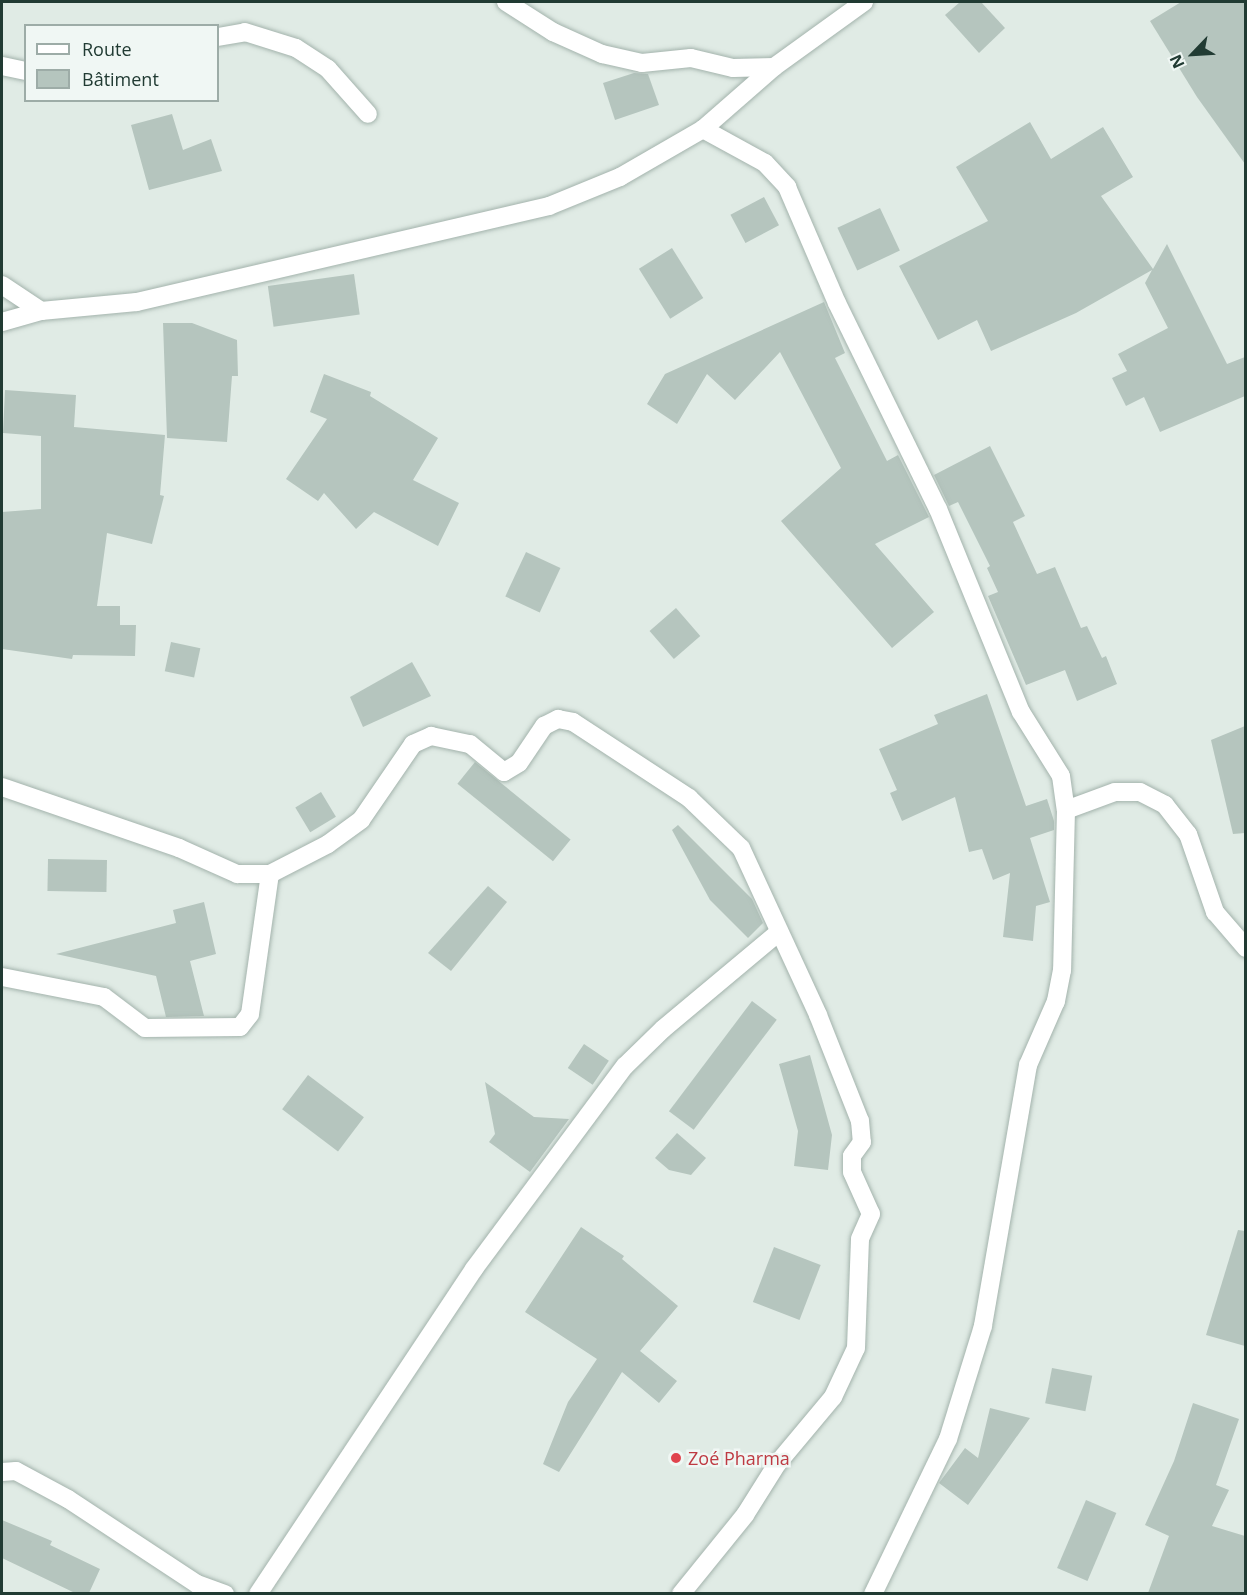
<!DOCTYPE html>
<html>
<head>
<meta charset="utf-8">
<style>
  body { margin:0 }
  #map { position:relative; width:1247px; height:1595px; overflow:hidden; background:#e0ebe5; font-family:"Open Sans",sans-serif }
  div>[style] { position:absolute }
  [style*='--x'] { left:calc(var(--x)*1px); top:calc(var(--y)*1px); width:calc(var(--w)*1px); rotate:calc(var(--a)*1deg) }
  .building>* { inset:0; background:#b5c5be; transform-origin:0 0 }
  .roads { filter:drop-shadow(0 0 2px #a3b3ac) drop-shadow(0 0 2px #a3b3ac) }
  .lane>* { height:18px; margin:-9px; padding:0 9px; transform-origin:9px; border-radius:9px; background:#fff }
  .street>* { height:18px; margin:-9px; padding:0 9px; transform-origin:9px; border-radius:9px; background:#fff }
  .dots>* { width:16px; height:16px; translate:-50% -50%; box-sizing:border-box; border:3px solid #f0f7f4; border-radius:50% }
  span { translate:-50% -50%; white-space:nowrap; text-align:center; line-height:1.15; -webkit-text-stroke:5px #f0f7f4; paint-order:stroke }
  .health-label { font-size:18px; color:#be3a42 }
  .left { translate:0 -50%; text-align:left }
  .frame { position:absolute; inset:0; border:3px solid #213b33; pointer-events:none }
  .legend { position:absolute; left:24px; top:24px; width:195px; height:78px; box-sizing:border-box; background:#f0f7f4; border:2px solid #9daca7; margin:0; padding:8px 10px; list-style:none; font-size:18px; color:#213b33 }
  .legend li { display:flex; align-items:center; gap:12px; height:30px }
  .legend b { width:30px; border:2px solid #9daca7 }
  .north { position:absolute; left:1163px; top:24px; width:60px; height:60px; -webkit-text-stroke:4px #f0f7f4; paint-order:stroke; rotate:245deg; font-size:16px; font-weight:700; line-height:24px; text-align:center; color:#213b33 }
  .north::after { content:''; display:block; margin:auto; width:21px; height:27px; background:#213b33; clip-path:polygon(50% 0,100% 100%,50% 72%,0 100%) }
</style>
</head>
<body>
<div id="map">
  <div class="building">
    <i style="clip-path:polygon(960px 2px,981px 2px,1005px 28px,979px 53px,945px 15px)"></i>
    <i style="clip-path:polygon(1181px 2px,1245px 2px,1245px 164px,1197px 97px,1150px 21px)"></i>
    <i style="clip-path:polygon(634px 73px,648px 74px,659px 105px,615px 120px,603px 83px)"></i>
    <i style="clip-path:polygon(172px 114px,183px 150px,211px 139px,222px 171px,149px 190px,131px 125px)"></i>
    <i style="clip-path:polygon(1030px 122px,1051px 159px,1103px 127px,1133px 177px,1101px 196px,1153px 269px,1167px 244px,1227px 364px,1245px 357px,1245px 396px,1160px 432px,1144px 397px,1126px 406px,1112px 378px,1127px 371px,1118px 354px,1168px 328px,1145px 283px,1152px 270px,1076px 313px,991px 351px,977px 320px,938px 340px,899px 266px,988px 221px,956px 167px)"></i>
    <i style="left:764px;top:197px;width:32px;height:38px;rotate:62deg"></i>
    <i style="left:880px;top:208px;width:47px;height:47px;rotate:65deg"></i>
    <i style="left:672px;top:248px;width:59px;height:39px;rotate:58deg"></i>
    <i style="left:354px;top:274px;width:41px;height:87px;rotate:82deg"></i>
    <i style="clip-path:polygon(824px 302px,845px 353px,835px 358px,887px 461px,898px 455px,929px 517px,875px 544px,934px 612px,892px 648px,781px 521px,841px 468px,780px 352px,735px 400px,707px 374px,677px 424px,647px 404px,665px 374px)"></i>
    <i style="clip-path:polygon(163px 323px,192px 323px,237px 340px,238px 376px,232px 376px,227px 442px,167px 438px)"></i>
    <i style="clip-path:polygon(324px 374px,371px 392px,370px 396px,438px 438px,413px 480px,459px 503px,438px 546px,374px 512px,356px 529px,324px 493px,318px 501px,286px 479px,327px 419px,310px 412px)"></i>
    <i style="clip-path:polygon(5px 390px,76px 395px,74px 427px,165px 435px,160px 495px,164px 496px,152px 544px,107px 533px,97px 606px,120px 606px,120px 625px,136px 625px,135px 656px,73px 655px,72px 659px,2px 649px,2px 512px,41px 509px,41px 436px,3px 433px)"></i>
    <i style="clip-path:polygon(990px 446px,1025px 516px,1013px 522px,1037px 574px,1055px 567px,1081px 628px,1087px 626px,1102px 658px,1106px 656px,1117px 684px,1077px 701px,1065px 670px,1026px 685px,988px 596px,998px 592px,987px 568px,990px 566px,958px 502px,949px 506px,934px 475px)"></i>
    <i style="left:526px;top:552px;width:38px;height:49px;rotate:25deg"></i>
    <i style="left:676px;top:608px;width:37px;height:35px;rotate:49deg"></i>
    <i style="left:171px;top:642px;width:30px;height:30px;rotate:12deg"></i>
    <i style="clip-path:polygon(412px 662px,431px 696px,363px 727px,350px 697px)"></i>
    <i style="clip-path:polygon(987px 694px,1026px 806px,1047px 799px,1054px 821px,1054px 830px,1030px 838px,1050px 902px,1036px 906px,1033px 941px,1003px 937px,1010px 873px,993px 880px,982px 849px,969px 852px,955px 797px,902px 821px,890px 793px,897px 790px,879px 749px,938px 724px,934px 715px)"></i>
    <i style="clip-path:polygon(1245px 726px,1245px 833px,1233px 834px,1211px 740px)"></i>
    <i style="left:475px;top:762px;width:123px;height:28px;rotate:39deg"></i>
    <i style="left:321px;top:792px;width:29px;height:30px;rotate:59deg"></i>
    <i style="clip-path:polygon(678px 825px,752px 899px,763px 923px,748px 938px,710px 900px,672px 830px)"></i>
    <i style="left:48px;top:859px;width:59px;height:32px;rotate:1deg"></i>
    <i style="clip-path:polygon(488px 886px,507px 902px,451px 971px,428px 953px)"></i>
    <i style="clip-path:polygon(204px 902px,216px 954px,190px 961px,204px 1016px,166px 1017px,156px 976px,56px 954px,176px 923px,173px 910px)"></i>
    <i style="left:752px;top:1001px;width:31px;height:138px;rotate:37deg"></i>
    <i style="left:584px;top:1044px;width:30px;height:29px;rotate:34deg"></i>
    <i style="clip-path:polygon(810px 1055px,832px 1135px,828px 1170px,794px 1166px,798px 1131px,779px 1064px)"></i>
    <i style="left:308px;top:1075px;width:70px;height:43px;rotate:37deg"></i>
    <i style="clip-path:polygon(485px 1082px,534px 1117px,569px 1119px,530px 1172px,489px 1142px,495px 1134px)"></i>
    <i style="clip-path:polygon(677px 1133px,706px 1158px,691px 1175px,669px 1170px,655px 1158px)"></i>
    <i style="clip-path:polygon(581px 1227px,624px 1256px,622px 1259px,678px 1306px,640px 1351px,677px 1381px,659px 1403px,622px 1372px,559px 1472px,543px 1464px,568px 1402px,597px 1359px,525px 1312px)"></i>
    <i style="clip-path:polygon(1238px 1230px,1245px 1231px,1245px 1346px,1206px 1335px)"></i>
    <i style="left:774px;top:1247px;width:50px;height:59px;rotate:21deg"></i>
    <i style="left:1052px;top:1368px;width:41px;height:36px;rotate:11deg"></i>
    <i style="clip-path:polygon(1193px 1403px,1239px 1419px,1216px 1485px,1229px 1490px,1212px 1526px,1245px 1536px,1245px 1593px,1148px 1593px,1169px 1536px,1145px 1525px,1174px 1461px)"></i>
    <i style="clip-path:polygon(990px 1408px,1030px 1418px,968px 1505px,939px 1483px,965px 1448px,978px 1458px)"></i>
    <i style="left:1086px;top:1500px;width:33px;height:74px;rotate:23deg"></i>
    <i style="clip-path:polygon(2px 1520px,52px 1541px,50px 1545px,100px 1569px,89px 1593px,75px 1593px,2px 1558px)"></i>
  </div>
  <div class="roads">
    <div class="lane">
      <i style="--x:218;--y:37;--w:27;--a:-10"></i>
      <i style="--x:245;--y:32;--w:53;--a:17.4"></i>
      <i style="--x:296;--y:48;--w:38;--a:33"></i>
      <i style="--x:328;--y:69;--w:60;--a:48.4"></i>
      <i style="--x:2;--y:66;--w:25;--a:12"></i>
    </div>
    <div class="street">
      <i style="--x:506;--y:2;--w:56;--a:32.6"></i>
      <i style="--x:553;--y:32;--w:54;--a:24.2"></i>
      <i style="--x:602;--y:54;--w:41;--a:12.7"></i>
      <i style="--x:642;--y:63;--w:49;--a:-5.8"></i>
      <i style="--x:691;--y:58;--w:43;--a:13.4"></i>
      <i style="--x:733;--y:68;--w:41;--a:-1.4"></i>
      <i style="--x:774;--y:67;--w:111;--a:-35.8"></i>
      <i style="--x:703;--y:129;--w:71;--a:28.7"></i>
      <i style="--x:765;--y:163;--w:33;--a:47"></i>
      <i style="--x:787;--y:187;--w:126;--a:66.7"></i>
      <i style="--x:837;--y:303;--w:229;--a:63.9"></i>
      <i style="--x:938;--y:509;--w:219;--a:67.8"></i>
      <i style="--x:1021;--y:712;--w:75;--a:58"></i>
      <i style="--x:1061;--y:776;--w:34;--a:82"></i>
      <i style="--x:1066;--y:810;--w:160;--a:91.4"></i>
      <i style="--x:1062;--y:970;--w:32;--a:101"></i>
      <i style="--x:1056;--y:1001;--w:70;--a:113.6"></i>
      <i style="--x:1028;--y:1065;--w:265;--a:99.8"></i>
      <i style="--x:983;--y:1326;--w:118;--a:107.2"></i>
      <i style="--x:948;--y:1439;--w:172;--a:115.8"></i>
      <i style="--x:2;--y:285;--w:47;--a:33.7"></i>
      <i style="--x:41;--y:311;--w:96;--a:-5.4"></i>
      <i style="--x:137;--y:302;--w:423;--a:-13.1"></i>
      <i style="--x:549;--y:206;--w:77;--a:-22.2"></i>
      <i style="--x:620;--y:177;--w:96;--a:-30"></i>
      <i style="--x:703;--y:129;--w:94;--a:-41.1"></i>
      <i style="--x:2;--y:322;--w:41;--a:-15.8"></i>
      <i style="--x:2;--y:787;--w:187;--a:19"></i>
      <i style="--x:179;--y:848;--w:64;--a:24.1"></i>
      <i style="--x:237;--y:874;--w:33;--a:0"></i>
      <i style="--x:270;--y:874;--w:65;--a:-27.3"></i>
      <i style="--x:328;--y:844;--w:41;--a:-36"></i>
      <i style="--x:361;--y:820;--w:92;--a:-55.6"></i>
      <i style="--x:413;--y:744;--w:20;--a:-24"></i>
      <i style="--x:431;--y:736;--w:40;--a:12"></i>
      <i style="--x:470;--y:744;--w:44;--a:39.5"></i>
      <i style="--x:504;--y:772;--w:17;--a:-31"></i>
      <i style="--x:519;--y:763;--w:45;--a:-56"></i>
      <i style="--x:544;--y:726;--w:16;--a:-27"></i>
      <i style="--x:558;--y:719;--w:15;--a:11"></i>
      <i style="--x:573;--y:722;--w:139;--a:33.2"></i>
      <i style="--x:689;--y:798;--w:72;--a:43.9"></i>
      <i style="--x:741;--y:848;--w:184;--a:65.2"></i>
      <i style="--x:818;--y:1015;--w:114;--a:68.4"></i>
      <i style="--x:860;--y:1121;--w:21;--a:85"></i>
      <i style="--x:862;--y:1142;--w:17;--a:126"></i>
      <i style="--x:852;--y:1156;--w:16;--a:90"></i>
      <i style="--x:852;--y:1172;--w:46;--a:65.7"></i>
      <i style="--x:871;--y:1214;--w:27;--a:114"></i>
      <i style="--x:860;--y:1239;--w:109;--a:92.1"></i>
      <i style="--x:856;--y:1348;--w:54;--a:115.1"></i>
      <i style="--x:833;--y:1397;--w:87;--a:129.9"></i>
      <i style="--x:777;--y:1464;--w:60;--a:122.1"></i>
      <i style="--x:745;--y:1515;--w:102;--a:129"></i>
      <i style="--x:1066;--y:810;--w:52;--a:-20.2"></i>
      <i style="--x:1115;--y:792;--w:25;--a:0"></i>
      <i style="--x:1140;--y:792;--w:28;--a:27"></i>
      <i style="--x:1165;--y:805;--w:37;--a:52"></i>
      <i style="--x:1188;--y:834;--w:83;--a:70.9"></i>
      <i style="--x:1215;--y:912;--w:48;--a:49.3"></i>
      <i style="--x:2;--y:977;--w:104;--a:11.1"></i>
      <i style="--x:104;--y:997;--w:51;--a:37.1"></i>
      <i style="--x:145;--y:1028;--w:95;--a:-0.6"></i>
      <i style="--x:240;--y:1027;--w:16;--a:-52"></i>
      <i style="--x:250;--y:1014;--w:141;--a:-81.9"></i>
      <i style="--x:2;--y:1472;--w:14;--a:-4"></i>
      <i style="--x:16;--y:1471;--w:59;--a:28.3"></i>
      <i style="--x:68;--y:1499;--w:154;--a:33.4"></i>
      <i style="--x:197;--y:1584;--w:30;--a:20"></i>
      <i style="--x:258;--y:1594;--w:390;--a:-56.4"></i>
      <i style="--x:474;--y:1269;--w:253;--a:-53.4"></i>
      <i style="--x:625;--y:1066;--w:53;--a:-44.2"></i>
      <i style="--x:663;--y:1029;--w:151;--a:-39.9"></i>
    </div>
  </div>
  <div class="dots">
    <i style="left:676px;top:1458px;background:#e0444e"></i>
  </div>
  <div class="health-label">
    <span class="left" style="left:688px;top:1458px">Zoé Pharma</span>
  </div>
  <div class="frame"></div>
  <ul class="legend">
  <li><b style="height:8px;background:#fff"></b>Route</li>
  <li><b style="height:16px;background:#b5c5be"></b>Bâtiment</li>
  </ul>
  <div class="north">N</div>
</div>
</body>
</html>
